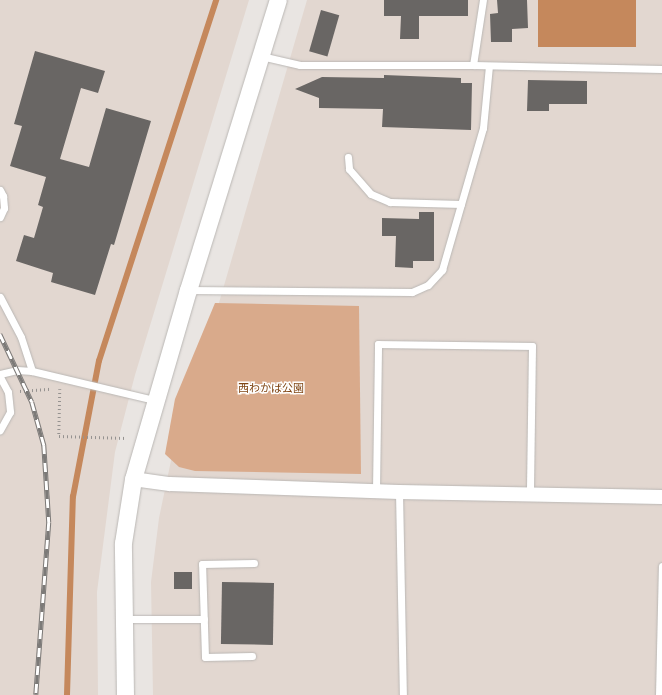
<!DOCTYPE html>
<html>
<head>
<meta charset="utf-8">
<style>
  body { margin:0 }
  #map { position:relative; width:662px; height:695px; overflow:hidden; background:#e9e5e2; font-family:"Golos Text","Noto Sans JP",sans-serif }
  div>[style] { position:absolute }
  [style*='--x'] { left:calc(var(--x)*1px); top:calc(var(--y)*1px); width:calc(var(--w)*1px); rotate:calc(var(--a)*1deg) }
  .built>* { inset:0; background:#e2d7d0 }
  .green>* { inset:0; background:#d9aa8b }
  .water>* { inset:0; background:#c5885c; transform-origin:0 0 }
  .stream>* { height:5.5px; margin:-2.75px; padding:0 2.75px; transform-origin:2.75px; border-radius:2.75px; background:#c5885c }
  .building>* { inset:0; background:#696664; transform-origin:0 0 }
  .path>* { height:2.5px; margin-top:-1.25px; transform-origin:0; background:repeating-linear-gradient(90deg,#959290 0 1px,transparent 0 4px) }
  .roads { filter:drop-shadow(0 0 1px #bab7b4) drop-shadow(0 0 1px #bab7b4) }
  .service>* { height:7px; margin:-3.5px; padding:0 3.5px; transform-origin:3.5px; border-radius:3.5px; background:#fff }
  .minor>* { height:14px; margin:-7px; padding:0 7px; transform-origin:7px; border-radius:7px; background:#fff }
  .tertiary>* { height:17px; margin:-8.5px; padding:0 8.5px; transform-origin:8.5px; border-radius:8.5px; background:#fff }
  .rail>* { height:4.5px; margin-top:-2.25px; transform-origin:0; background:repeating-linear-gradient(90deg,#fff 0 9px,#7c7a78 0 18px); box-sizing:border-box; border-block:1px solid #7c7a78 }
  span { translate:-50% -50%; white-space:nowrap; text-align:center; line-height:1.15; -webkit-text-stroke:3px #fff; paint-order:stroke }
  .park-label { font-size:11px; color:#804615 }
</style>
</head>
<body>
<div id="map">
  <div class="built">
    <i style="clip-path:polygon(0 0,249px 0,135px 375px,115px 452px,97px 592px,98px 695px,0 695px)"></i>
    <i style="clip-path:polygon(307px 0,662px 0,662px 695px,153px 695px,151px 582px,159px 518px,177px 432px,214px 320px)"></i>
  </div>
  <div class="green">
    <i style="clip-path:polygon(215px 303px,359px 306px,361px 474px,195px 471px,179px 467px,165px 454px,175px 399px)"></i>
  </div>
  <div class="water">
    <i style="left:538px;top:0;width:98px;height:47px"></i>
  </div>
  <div class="stream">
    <i style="--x:67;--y:695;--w:198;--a:-88.3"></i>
    <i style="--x:73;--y:497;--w:138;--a:-79.2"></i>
    <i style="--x:99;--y:361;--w:379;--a:-72"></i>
  </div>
  <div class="building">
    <i style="clip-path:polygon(384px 0,468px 0,468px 16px,419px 16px,419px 39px,400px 39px,401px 16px,384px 16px)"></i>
    <i style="clip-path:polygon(497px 0,527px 0,528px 28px,512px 29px,512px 42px,491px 42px,490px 14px,498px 13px)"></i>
    <i style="left:321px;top:10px;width:19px;height:43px;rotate:16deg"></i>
    <i style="clip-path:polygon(35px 51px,105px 71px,98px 93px,81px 88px,60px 159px,89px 167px,106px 108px,151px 121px,114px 245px,111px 244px,95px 295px,51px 282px,53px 273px,16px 261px,24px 235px,34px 238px,43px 207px,38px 205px,46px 177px,10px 166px,22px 126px,14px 124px)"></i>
    <i style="clip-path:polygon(384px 75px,461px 78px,461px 83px,472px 83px,471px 130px,382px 127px,383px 109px,319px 108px,319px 98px,295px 89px,322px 77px,384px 78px)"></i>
    <i style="clip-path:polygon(528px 80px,587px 81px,587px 104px,549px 104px,549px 111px,527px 111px)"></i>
    <i style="clip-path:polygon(419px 212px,434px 212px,434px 261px,413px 261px,413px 268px,395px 267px,396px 236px,382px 236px,382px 218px,419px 219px)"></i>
    <i style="left:174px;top:572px;width:18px;height:17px"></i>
    <i style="left:222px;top:582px;width:52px;height:62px;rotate:1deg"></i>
  </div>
  <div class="path">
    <i style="--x:60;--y:389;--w:47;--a:91.2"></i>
    <i style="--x:59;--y:436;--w:68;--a:1.7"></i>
    <i style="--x:20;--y:391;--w:31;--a:-4"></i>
  </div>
  <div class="roads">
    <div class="service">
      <i style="--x:261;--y:56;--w:40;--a:13"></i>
      <i style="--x:300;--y:65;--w:173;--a:0"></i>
      <i style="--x:473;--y:65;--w:189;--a:1.2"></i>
      <i style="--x:473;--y:65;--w:66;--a:-81.3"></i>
      <i style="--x:348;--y:157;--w:12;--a:85"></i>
      <i style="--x:349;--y:169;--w:33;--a:49"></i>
      <i style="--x:371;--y:194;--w:21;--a:23"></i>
      <i style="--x:390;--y:202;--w:71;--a:1.6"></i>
      <i style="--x:0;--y:190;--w:7;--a:63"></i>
      <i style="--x:3;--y:196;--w:12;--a:85"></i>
      <i style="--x:4;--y:208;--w:10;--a:114"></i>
      <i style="--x:188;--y:290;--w:224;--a:0.5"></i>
      <i style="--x:412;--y:292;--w:17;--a:-24"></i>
      <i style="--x:428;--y:285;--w:21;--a:-47"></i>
      <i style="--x:442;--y:270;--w:148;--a:-73.9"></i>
      <i style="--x:483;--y:128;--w:62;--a:-84.5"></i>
      <i style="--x:0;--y:297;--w:45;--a:62.3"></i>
      <i style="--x:21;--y:337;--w:36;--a:72"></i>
      <i style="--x:0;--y:374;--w:17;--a:-13"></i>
      <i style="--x:17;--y:370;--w:15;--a:4"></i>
      <i style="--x:32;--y:371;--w:125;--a:13.4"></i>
      <i style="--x:0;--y:377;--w:17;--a:62"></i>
      <i style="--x:8;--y:392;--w:20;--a:84"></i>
      <i style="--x:10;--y:412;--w:21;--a:119"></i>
      <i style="--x:376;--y:491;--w:147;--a:-89.2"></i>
      <i style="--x:378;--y:344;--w:154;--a:0.7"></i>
      <i style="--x:532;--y:346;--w:149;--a:90.8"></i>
      <i style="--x:399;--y:492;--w:203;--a:88.9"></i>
      <i style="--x:124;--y:619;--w:80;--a:0"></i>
      <i style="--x:252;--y:656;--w:47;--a:178.8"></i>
      <i style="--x:205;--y:657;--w:93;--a:-91.8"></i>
      <i style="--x:202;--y:564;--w:52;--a:-1.1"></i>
      <i style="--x:659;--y:695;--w:129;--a:-88.7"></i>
    </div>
    <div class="minor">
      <i style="--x:133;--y:479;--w:37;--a:8"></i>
      <i style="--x:170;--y:484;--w:229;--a:2"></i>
      <i style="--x:399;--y:492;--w:263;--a:1.1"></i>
    </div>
    <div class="tertiary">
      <i style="--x:125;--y:695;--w:152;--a:-90.8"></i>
      <i style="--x:123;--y:543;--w:65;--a:-81.1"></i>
      <i style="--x:133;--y:479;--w:197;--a:-73.8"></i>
      <i style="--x:188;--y:290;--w:304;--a:-72.8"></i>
    </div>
  </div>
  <div class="rail">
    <i style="--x:0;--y:334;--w:75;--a:64.8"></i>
    <i style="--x:32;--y:402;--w:45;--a:74.4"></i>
    <i style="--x:44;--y:445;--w:77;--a:86.3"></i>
    <i style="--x:49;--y:522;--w:173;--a:94.3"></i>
  </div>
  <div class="park-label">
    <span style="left:271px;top:388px">西わかば公園</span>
  </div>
</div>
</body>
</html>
